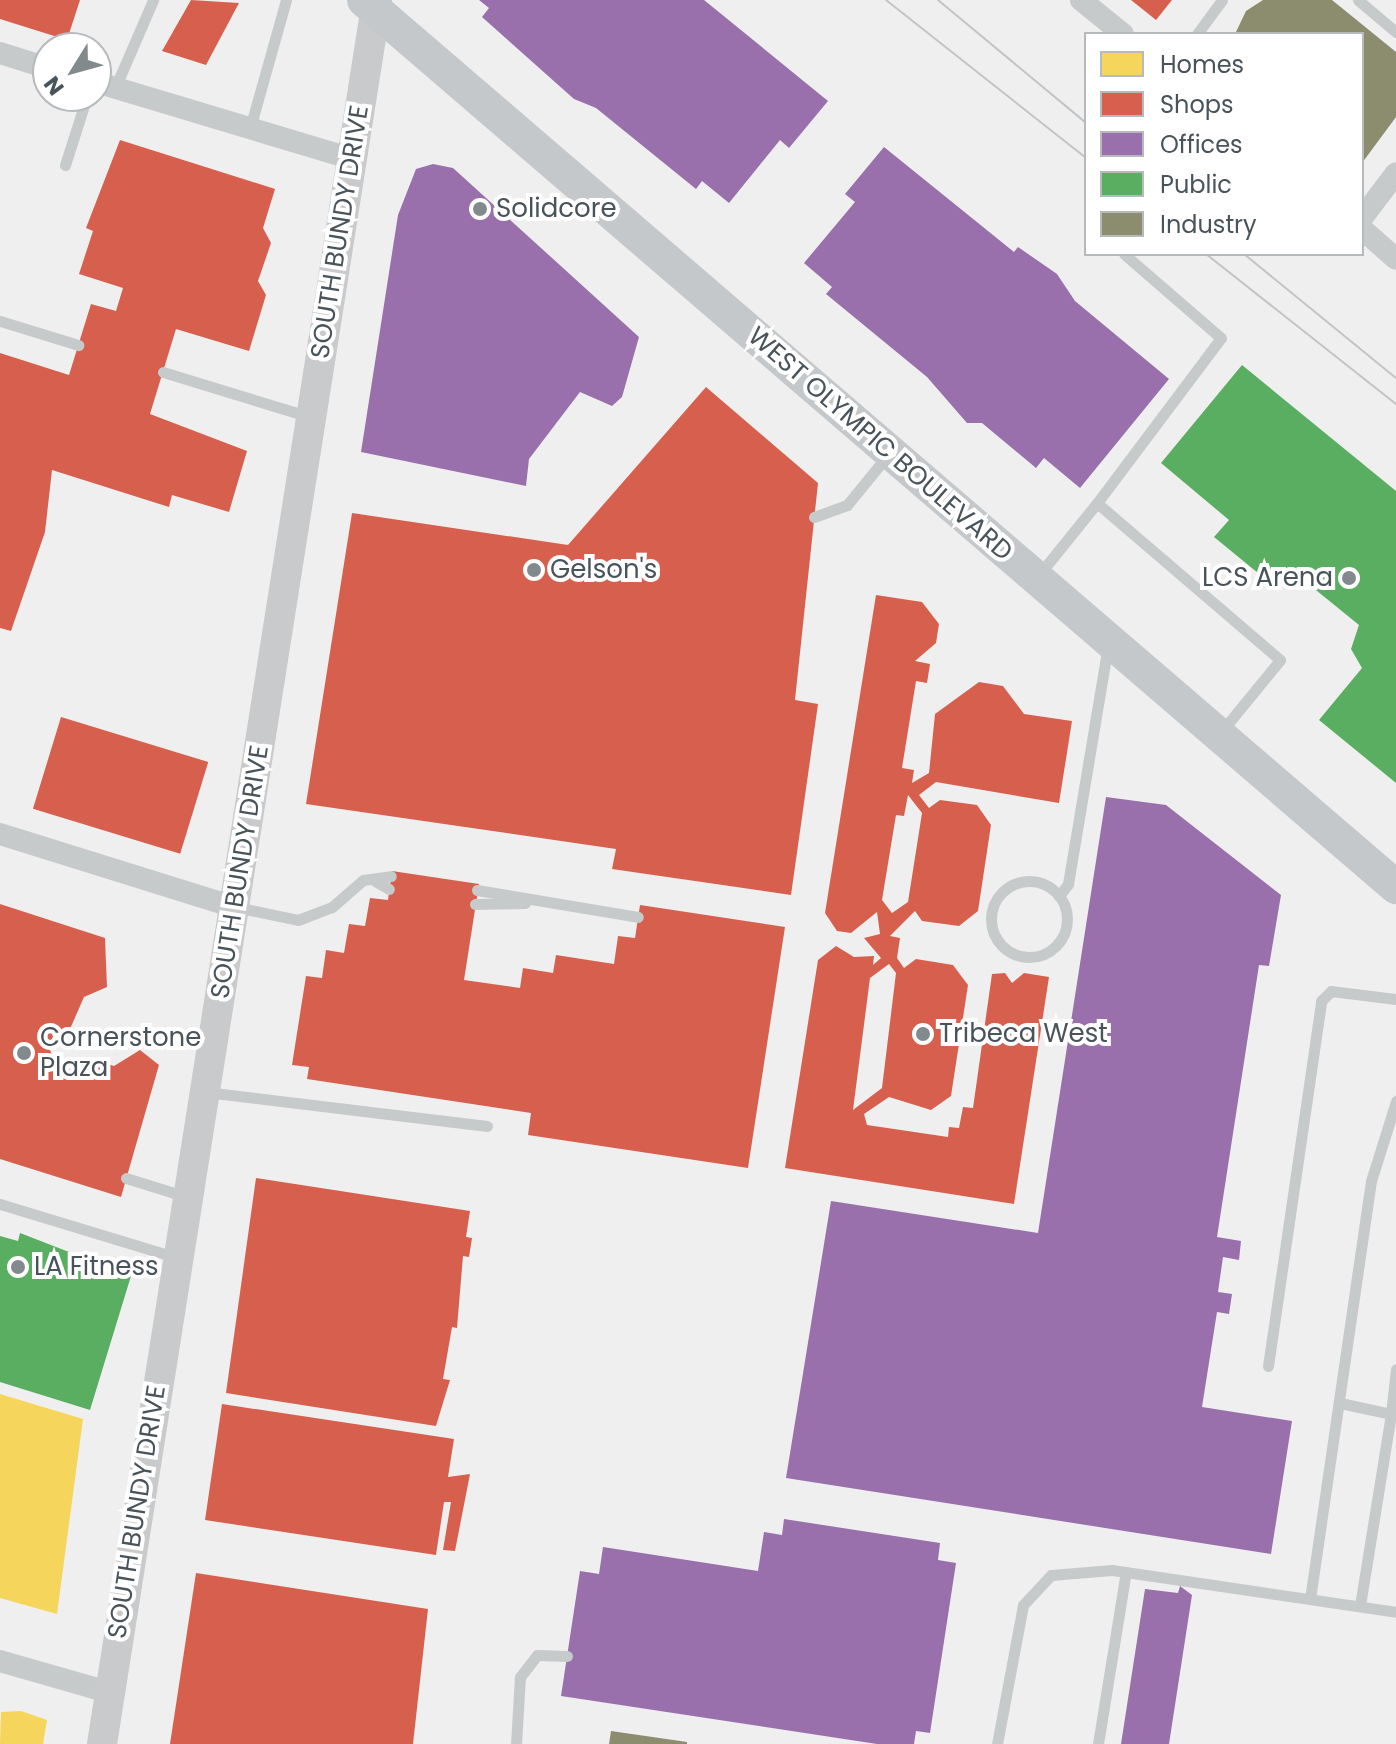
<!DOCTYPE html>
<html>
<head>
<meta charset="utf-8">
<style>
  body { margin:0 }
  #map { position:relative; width:1396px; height:1744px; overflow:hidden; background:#f0efef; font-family:Poppins,sans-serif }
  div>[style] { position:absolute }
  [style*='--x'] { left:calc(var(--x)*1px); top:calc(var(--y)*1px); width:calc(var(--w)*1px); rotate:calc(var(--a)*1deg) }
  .homes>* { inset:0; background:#f6d55c }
  .shops>* { inset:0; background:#d6604d; transform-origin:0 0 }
  .offices>* { inset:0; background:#9970ab }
  .public>* { inset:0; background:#5aae61 }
  .industry>* { inset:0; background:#8c8c6e }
  .lane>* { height:11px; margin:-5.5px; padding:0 5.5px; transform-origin:5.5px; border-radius:5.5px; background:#c7cacb }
  .lane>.ring { margin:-5.5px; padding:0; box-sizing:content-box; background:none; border:11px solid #c7cacb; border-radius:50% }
  .street>* { height:22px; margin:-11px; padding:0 11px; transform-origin:11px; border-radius:11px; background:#c7cacb }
  .secondary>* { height:30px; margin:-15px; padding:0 15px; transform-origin:15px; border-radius:15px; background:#c8cacc }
  .primary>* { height:34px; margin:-17px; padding:0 17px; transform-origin:17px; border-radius:17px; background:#c5c8ca }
  .tram>* { height:2px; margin:-1px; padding:0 1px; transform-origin:1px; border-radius:1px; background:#c3c4c6 }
  .dots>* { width:22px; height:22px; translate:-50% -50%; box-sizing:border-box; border:4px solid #fff; border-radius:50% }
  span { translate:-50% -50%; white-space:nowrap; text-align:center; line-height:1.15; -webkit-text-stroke:8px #fff; paint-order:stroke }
  .poi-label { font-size:26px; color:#48535a }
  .left { translate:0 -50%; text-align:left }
  .right { translate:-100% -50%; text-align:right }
  .street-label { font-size:26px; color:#48535a }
  .legend { position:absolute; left:1084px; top:32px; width:280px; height:224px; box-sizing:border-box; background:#fff; border:2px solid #b6babd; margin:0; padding:10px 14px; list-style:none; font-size:24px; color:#48535a }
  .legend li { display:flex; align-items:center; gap:16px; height:40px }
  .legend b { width:40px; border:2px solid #b6babd }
  .north { position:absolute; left:32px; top:32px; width:80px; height:80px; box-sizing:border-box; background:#fff; border:2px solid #b6babd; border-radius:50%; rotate:233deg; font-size:22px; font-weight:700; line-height:32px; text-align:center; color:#48535a }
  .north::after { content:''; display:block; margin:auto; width:28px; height:36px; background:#838a8e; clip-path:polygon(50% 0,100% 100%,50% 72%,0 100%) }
</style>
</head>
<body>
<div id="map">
  <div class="homes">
    <i style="clip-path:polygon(0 1394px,83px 1419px,57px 1614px,0 1598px)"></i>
    <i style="clip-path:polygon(21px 1711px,47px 1720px,43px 1744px,0 1744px,1px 1712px)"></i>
  </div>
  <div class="shops">
    <i style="clip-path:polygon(0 0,80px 0,67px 40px,0 19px)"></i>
    <i style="clip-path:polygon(191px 0,239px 3px,206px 65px,162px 51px)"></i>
    <i style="clip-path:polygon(1131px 0,1172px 0,1156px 20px)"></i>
    <i style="clip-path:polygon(120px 140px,275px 189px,263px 228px,271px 243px,258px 281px,266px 295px,249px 351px,176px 329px,150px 414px,247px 451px,229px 512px,172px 495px,169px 507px,52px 470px,45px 532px,11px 631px,0 628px,0 353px,69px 375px,91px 304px,116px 311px,123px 288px,79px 274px,93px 231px,86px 228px)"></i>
    <i style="clip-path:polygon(706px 387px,818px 483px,795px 700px,818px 704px,791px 895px,612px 869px,616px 849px,306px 804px,352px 513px,568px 545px)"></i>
    <i style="clip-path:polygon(evenodd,876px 595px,922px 602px,939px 624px,936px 643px,915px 661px,930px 664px,927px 683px,916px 681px,902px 768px,914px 770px,912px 783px,929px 773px,935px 714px,979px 682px,1003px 686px,1024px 714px,1072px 721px,1059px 803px,936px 782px,919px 795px,929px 808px,940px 800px,977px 805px,991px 825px,978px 911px,959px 926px,922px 921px,915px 911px,890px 936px,900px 938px,897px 958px,904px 968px,916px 959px,953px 965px,968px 985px,951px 1096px,931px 1110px,889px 1097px,864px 1114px,867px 1125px,948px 1137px,949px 1127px,959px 1128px,963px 1107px,973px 1108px,992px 974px,1005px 973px,1012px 983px,1024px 973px,1049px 977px,1014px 1204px,785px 1168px,818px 960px,836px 946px,854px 957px,874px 956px,873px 965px,881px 958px,864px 938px,880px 934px,877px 912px,851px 933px,837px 931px,825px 913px,876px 595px,908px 795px,922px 813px,908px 902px,892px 913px,882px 900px,896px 815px,904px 816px,908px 795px,876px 595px,889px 964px,896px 973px,882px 1088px,853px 1110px,870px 978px,889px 964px)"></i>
    <i style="left:61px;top:717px;width:154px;height:96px;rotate:17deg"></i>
    <i style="clip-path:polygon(392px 871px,479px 884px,464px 980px,520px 988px,523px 968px,553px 973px,556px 955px,614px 964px,618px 936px,635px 938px,640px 905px,785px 927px,748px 1168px,528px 1135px,531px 1113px,307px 1079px,309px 1067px,292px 1065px,306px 976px,322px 978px,326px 950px,344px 953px,349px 924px,365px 926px,370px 898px,388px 900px)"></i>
    <i style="clip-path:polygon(0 904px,105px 938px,107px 987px,84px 997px,70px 1029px,47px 1043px,59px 1071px,78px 1068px,85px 1057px,114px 1066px,140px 1050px,159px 1065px,121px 1197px,0 1159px)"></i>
    <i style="clip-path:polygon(256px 1178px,470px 1211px,466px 1237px,472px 1238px,469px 1257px,463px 1256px,457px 1328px,452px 1327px,443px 1379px,450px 1380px,436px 1426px,226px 1393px)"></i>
    <i style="clip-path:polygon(222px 1404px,454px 1439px,448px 1477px,470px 1474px,455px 1551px,443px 1550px,451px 1502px,444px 1502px,436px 1555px,205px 1520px)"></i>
    <i style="clip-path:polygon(196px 1573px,428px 1609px,413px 1744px,170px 1744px)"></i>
  </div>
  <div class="offices">
    <i style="clip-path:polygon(479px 0,704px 0,828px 101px,789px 148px,780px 140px,729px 203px,702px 181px,696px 189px,596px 108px,574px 99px,482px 17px,489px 8px)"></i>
    <i style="clip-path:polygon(884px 147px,1014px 252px,1018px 247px,1057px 274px,1075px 301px,1169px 379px,1080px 488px,1044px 458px,1036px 468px,982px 423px,967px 423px,927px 377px,826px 294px,832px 287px,804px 263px,855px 202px,845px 194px)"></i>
    <i style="clip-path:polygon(433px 164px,453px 168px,639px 337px,622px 397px,612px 406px,580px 392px,529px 459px,526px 486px,361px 452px,398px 215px,416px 169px)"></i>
    <i style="clip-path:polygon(1106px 797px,1166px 805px,1281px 895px,1269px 966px,1259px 965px,1217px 1237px,1241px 1241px,1239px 1260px,1223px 1257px,1218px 1292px,1232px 1294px,1229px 1314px,1217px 1312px,1202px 1407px,1292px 1421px,1271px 1554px,786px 1478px,831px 1201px,1038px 1233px)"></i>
    <i style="clip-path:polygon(784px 1519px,940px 1543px,938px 1560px,956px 1563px,930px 1733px,916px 1731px,914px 1744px,877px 1744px,561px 1696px,580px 1571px,599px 1574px,603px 1547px,758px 1571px,764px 1532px,782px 1535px)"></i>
    <i style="clip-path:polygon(1180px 1586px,1192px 1595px,1169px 1744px,1121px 1744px,1145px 1589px,1178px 1593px)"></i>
  </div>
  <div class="public">
    <i style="clip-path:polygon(1242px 365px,1396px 491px,1396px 783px,1319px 720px,1362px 668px,1351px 649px,1359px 625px,1290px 569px,1275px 587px,1214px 537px,1229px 520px,1161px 463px)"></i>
    <i style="clip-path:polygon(20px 1233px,131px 1276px,90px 1410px,0 1382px,0 1236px,18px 1241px)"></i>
  </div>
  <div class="industry">
    <i style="clip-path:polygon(1263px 0,1332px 0,1396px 52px,1396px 117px,1362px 163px,1362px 34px,1235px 34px,1246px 11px)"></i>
    <i style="clip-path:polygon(611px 1731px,687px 1742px,687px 1744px,609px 1744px)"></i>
  </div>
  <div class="lane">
    <i style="--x:1358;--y:0;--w:50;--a:40.1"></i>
    <i style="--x:1197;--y:34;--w:42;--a:-53.7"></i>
    <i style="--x:115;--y:88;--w:96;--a:-66.6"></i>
    <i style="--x:250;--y:128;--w:133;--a:-74.3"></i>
    <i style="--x:65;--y:165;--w:72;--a:-72.3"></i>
    <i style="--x:0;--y:321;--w:82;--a:17.1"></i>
    <i style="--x:163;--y:372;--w:154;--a:17"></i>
    <i style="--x:1097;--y:503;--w:206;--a:-53.1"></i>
    <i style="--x:1221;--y:338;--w:128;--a:-139.1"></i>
    <i style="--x:814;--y:517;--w:35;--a:-20"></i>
    <i style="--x:847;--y:505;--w:63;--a:-50.8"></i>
    <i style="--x:1038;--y:576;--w:94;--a:-51.1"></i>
    <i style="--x:1097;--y:503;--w:241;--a:40.6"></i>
    <i style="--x:1280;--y:660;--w:93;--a:129.3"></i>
    <i style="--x:375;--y:881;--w:16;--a:30"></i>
    <i class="ring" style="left:991px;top:881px;width:65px;height:65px"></i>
    <i style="--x:477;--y:890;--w:163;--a:9.5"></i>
    <i style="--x:1059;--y:896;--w:15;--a:-53"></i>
    <i style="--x:1068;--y:884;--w:242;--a:-80.5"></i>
    <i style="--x:475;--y:904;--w:50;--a:-1.1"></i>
    <i style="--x:236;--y:907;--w:63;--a:11.8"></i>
    <i style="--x:298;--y:920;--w:36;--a:-21"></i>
    <i style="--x:332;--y:907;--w:41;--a:-41.1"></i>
    <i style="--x:363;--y:880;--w:28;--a:-8"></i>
    <i style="--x:206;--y:1092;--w:283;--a:6.9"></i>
    <i style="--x:126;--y:1178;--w:64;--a:17.3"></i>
    <i style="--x:0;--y:1204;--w:186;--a:16.9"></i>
    <i style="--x:1268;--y:1366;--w:369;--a:-81.7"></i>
    <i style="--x:1321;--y:1001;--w:14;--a:-45"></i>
    <i style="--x:1331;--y:991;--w:65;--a:7"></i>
    <i style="--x:1340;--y:1403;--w:52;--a:12.2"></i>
    <i style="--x:1391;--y:1414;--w:194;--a:99.2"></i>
    <i style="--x:1391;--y:1414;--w:45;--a:-83.7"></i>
    <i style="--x:1310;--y:1599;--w:422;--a:-81.7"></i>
    <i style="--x:1371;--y:1181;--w:84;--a:-72.6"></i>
    <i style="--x:516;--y:1744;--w:67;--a:-86.6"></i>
    <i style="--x:520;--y:1677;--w:28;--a:-52"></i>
    <i style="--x:537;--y:1655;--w:30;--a:2"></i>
    <i style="--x:997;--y:1744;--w:141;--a:-79.4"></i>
    <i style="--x:1023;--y:1605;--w:41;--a:-47"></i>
    <i style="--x:1051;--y:1575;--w:61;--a:-4.7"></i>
    <i style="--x:1112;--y:1570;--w:287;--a:8.4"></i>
    <i style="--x:1098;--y:1744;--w:174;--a:-80.8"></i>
  </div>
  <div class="street">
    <i style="--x:1081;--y:0;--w:54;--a:39"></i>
    <i style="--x:0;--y:53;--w:50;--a:17.4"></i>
    <i style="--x:96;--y:82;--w:267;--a:16.7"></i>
    <i style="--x:1362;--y:218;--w:56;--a:-52.9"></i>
    <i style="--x:1362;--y:229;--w:45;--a:41.4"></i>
    <i style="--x:0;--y:834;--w:246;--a:17.3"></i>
    <i style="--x:0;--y:1661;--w:112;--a:16"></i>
  </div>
  <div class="secondary">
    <i style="--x:102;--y:1744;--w:1766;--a:-81.04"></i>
  </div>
  <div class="primary">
    <i style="--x:364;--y:0;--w:1361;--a:40.68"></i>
  </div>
  <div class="tram">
    <i style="--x:886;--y:0;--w:255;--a:38.3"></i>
    <i style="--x:938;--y:0;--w:192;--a:39.7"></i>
    <i style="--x:1206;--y:254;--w:242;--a:38.3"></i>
    <i style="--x:1244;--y:254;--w:196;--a:39.2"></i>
  </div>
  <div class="dots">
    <i style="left:480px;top:209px;background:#838a8e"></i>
    <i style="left:534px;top:570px;background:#838a8e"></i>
    <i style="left:1349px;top:578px;background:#838a8e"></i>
    <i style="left:923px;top:1034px;background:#838a8e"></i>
    <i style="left:24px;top:1053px;background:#838a8e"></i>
    <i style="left:18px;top:1267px;background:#838a8e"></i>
  </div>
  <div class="poi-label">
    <span class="left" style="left:496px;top:209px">Solidcore</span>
    <span class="left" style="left:550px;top:570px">Gelson's</span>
    <span class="right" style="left:1333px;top:578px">LCS Arena</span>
    <span class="left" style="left:939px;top:1034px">Tribeca West</span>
    <span class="left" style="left:40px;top:1053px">Cornerstone<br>Plaza</span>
    <span class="left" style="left:34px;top:1267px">LA Fitness</span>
  </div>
  <div class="street-label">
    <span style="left:340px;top:232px;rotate:-81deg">SOUTH BUNDY DRIVE</span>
    <span style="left:880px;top:444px;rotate:41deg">WEST OLYMPIC BOULEVARD</span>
    <span style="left:240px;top:872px;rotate:-81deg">SOUTH BUNDY DRIVE</span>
    <span style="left:137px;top:1512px;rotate:-81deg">SOUTH BUNDY DRIVE</span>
  </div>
  <ul class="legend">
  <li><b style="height:22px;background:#f6d55c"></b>Homes</li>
  <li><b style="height:22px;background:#d6604d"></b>Shops</li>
  <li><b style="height:22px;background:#9970ab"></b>Offices</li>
  <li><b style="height:22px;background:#5aae61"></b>Public</li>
  <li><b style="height:22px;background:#8c8c6e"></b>Industry</li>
  </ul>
  <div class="north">N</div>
</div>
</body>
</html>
